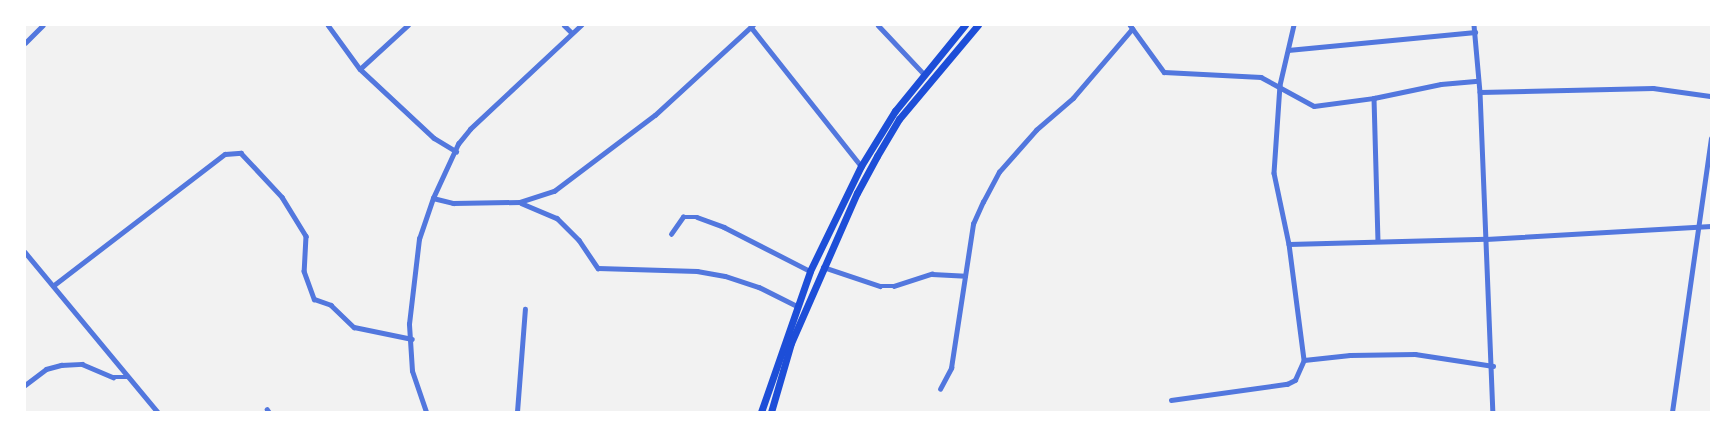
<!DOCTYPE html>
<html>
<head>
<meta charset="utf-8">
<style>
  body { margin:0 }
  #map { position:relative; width:1736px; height:437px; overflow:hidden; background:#f2f2f2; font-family:Arial,sans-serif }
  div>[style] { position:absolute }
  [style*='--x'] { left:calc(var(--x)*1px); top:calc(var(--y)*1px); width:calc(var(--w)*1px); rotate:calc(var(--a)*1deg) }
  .minor>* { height:4.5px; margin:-2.25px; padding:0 2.25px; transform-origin:2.25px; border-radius:2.25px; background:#5277de }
  .primary>* { height:7px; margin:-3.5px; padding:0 3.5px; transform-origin:3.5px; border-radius:3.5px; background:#1d4ed8 }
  span { translate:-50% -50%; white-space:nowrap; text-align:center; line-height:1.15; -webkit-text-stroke:4px #fff; paint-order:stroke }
  .frame { position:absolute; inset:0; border:26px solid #fff; pointer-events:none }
</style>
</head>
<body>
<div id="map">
  <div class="minor">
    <i style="--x:328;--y:25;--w:54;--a:54"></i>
    <i style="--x:360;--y:69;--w:101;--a:43"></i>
    <i style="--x:434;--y:138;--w:26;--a:31"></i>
    <i style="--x:564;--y:25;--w:11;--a:45"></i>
    <i style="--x:878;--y:25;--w:67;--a:46.8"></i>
    <i style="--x:1130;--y:25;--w:58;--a:54.1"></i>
    <i style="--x:1164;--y:72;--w:97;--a:3"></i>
    <i style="--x:1261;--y:77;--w:60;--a:28.7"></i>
    <i style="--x:1314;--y:106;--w:61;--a:-7.6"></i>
    <i style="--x:1374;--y:98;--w:68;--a:-11.8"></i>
    <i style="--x:1441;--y:84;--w:37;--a:-5"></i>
    <i style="--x:1294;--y:25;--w:62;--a:103.1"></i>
    <i style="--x:1280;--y:85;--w:88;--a:93.9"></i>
    <i style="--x:1274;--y:173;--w:73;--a:78.1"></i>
    <i style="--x:1289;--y:244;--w:117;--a:82.6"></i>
    <i style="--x:1474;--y:25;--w:67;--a:84.9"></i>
    <i style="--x:1480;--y:92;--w:320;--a:87.7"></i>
    <i style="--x:751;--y:27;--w:177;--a:51.6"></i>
    <i style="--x:25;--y:43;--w:25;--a:-45"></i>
    <i style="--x:1288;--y:50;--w:188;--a:-5.5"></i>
    <i style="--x:360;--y:69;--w:65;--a:-42.5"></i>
    <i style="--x:1480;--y:92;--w:173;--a:-1.3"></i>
    <i style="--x:1653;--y:88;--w:59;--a:7.9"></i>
    <i style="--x:1374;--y:98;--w:142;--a:88.4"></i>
    <i style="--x:433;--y:198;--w:21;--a:14"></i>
    <i style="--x:453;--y:203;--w:67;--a:-0.9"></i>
    <i style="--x:520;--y:202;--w:36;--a:-18"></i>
    <i style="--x:554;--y:191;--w:126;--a:-37"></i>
    <i style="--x:655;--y:115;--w:133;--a:-42.6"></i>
    <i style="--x:521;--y:203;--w:39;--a:23"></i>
    <i style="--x:557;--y:218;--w:31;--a:45"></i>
    <i style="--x:579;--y:240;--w:34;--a:56"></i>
    <i style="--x:598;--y:268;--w:99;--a:1.7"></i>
    <i style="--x:697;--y:271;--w:28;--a:10"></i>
    <i style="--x:725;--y:276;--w:36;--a:18"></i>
    <i style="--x:759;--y:287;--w:42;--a:26.6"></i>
    <i style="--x:671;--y:234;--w:21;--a:-55"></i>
    <i style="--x:683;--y:217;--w:14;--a:0"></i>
    <i style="--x:697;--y:217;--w:29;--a:20"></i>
    <i style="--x:724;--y:227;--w:97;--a:27.1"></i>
    <i style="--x:1289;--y:244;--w:197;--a:-1.5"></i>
    <i style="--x:1486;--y:239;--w:225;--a:-3.3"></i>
    <i style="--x:25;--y:252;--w:208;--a:50.3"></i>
    <i style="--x:823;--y:267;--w:60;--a:18.4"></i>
    <i style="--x:880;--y:286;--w:14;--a:0"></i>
    <i style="--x:894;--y:286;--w:40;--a:-18"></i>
    <i style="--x:932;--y:274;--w:33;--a:3"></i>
    <i style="--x:54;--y:285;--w:215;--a:-37.5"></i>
    <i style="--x:225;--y:154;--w:16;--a:-4"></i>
    <i style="--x:241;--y:153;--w:60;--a:47"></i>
    <i style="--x:282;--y:197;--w:46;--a:58.4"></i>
    <i style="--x:306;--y:236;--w:35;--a:93"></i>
    <i style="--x:304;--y:271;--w:30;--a:70"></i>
    <i style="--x:314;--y:299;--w:18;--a:19"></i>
    <i style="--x:331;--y:305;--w:32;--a:44"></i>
    <i style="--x:354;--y:327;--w:59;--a:11.7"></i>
    <i style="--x:25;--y:385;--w:26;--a:-37"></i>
    <i style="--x:46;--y:369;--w:16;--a:-15"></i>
    <i style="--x:61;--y:365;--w:21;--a:-3"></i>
    <i style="--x:82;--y:364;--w:34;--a:23"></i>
    <i style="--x:113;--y:377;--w:15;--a:0"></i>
    <i style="--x:940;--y:389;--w:24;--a:-62"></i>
    <i style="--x:951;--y:368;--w:146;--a:-81.3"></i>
    <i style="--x:973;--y:224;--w:24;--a:-66"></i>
    <i style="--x:983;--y:202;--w:34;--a:-62"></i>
    <i style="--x:999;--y:172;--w:56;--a:-48.6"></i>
    <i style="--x:1036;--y:130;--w:49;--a:-40.9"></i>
    <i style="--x:1073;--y:98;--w:91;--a:-49.5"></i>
    <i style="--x:1171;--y:400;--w:117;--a:-7.9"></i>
    <i style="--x:1287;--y:384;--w:9;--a:-27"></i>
    <i style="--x:1295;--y:380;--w:22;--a:-66"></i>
    <i style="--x:1304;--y:360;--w:46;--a:-6.2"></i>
    <i style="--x:1350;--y:355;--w:65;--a:-0.9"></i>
    <i style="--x:1415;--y:354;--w:79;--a:8.7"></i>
    <i style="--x:267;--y:409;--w:4;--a:56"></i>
    <i style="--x:426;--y:412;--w:43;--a:-108.9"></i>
    <i style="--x:412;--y:371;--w:47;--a:-93.7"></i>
    <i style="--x:409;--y:324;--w:86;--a:-83.3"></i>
    <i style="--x:419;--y:239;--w:43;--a:-71.1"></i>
    <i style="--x:433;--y:198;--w:60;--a:-65.2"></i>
    <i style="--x:458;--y:144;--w:19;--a:-51"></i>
    <i style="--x:470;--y:129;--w:152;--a:-43.1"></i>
    <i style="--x:517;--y:412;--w:103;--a:-85.6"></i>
    <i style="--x:1672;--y:412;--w:276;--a:-81.9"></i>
  </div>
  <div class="primary">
    <i style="--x:761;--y:412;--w:149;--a:-70.8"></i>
    <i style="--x:810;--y:271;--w:117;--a:-64.1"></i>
    <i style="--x:861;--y:166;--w:65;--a:-58.3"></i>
    <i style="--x:895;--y:111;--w:111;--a:-50.9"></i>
    <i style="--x:771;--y:412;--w:72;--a:-73.8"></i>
    <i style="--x:791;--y:343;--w:164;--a:-66.3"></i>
    <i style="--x:857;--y:193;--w:42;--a:-61.6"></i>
    <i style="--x:877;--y:156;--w:43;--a:-59.3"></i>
    <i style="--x:899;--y:119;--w:123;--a:-50"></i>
  </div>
  <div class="frame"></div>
</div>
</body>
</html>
